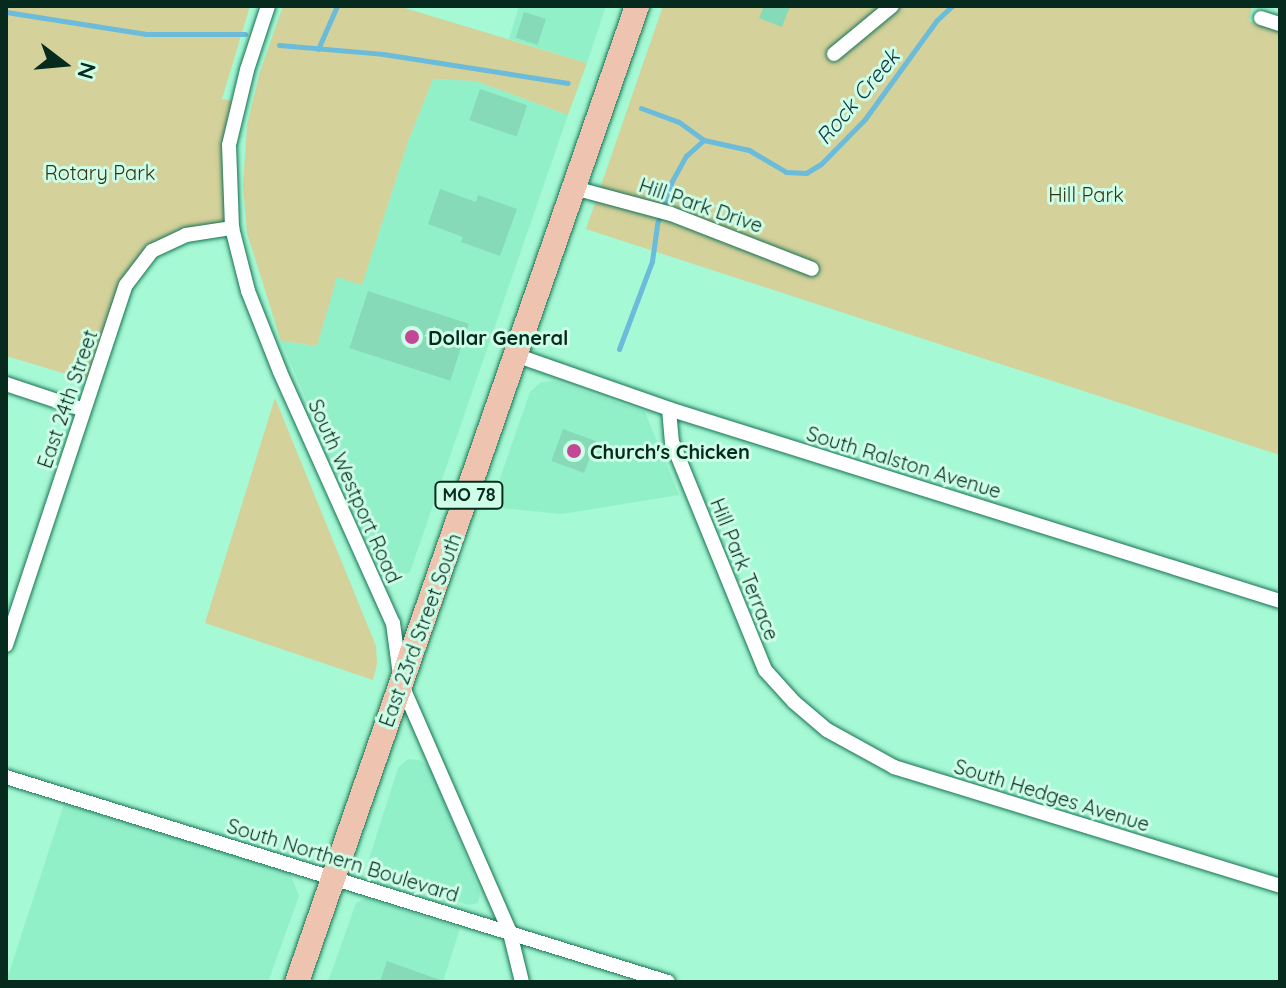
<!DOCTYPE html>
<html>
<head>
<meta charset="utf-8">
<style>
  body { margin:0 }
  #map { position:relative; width:1286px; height:988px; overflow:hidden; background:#a5f9d4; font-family:Quicksand,sans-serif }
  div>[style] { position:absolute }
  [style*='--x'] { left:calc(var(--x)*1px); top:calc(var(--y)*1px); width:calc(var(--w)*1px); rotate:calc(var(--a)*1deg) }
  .built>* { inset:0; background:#92f0c8 }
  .green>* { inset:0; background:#d4d19b }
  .stream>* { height:5px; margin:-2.5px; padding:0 2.5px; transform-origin:2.5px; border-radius:2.5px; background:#6bbbda }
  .building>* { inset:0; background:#87dab7; transform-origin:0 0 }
  .roads { filter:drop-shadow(0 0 2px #177354) drop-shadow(0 0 2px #177354) }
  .minor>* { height:14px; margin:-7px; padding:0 7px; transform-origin:7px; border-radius:7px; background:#fff }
  .primary>* { height:24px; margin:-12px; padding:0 12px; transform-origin:12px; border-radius:12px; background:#eec3af }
  .dots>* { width:22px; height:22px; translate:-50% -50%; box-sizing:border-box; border:4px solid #cefee8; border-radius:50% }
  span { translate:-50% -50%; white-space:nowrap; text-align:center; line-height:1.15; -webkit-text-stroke:6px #cefee8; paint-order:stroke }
  .shield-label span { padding:2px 6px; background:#cefee8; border:2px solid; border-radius:6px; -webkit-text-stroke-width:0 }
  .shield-label { font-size:18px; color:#062b1e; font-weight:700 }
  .park-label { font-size:20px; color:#353314 }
  .street-label { font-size:20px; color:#062b1e }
  .poi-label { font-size:20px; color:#062b1e; font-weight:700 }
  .left { translate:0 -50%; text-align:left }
  .water-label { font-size:22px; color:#123745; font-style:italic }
  .frame { position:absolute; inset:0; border:8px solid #062b1e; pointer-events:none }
  .north { position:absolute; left:24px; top:24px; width:80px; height:80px; -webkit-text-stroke:6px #cefee8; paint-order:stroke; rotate:106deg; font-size:22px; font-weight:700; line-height:32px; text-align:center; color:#062b1e }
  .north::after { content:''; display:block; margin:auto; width:28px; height:36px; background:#062b1e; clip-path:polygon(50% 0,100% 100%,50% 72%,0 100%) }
</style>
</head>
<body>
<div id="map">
  <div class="built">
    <i style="clip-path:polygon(519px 6px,606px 6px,587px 63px,509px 39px)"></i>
    <i style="clip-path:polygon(433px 79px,476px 81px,568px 115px,410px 572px,392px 580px,380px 570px,281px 341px,317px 346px,337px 276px,362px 284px,409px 139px)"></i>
    <i style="clip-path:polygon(554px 381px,645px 412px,679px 495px,562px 514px,490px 507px,530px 392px,541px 382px)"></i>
    <i style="clip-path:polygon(408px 759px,420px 760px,431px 769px,480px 893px,478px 903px,468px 905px,373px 873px,367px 865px,398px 768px)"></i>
    <i style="clip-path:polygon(64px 804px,290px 873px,299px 896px,268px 982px,18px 982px,7px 979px)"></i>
    <i style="clip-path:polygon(366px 898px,460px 928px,443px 982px,328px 982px,356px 903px)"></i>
  </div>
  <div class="green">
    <i style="clip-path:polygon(6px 6px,250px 6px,222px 99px,239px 102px,229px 145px,232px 228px,152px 251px,126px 285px,93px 382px,6px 356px)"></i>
    <i style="clip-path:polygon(283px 6px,398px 6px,587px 63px,568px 115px,476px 81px,433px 79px,409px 139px,362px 285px,337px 277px,317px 346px,281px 341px,247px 233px,243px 185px,247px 125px,260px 72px)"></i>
    <i style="clip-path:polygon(663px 6px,1252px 6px,1249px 21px,1280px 32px,1280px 455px,586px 229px)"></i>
    <i style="clip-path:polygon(275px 398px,376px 646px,377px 664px,373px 680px,205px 623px)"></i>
  </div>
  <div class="stream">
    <i style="--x:6;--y:12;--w:142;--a:8.9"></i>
    <i style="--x:146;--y:34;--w:99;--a:0"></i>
    <i style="--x:279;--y:45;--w:104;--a:4.9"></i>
    <i style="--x:383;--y:54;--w:187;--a:8.9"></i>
    <i style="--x:318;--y:49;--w:47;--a:-66.2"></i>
    <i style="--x:641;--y:108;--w:40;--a:20.2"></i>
    <i style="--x:679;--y:122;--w:31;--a:36"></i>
    <i style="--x:704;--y:140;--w:46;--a:12.5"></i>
    <i style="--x:749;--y:150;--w:43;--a:30.7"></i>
    <i style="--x:786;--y:172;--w:20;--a:3"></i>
    <i style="--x:806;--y:173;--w:17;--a:-31"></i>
    <i style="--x:821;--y:164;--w:63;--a:-45.6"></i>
    <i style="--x:865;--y:119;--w:122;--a:-54"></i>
    <i style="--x:937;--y:20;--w:21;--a:-43"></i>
    <i style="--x:619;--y:349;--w:94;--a:-69.4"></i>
    <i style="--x:652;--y:261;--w:37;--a:-82"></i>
    <i style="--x:657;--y:224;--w:46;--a:-70.8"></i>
    <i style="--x:672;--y:181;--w:29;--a:-61"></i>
    <i style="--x:686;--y:156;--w:24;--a:-42"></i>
  </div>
  <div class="building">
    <i style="clip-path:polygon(764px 6px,790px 6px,782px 27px,759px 18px)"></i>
    <i style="left:524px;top:12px;width:23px;height:27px;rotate:18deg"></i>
    <i style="left:480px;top:89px;width:50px;height:33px;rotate:19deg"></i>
    <i style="clip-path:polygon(440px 189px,476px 202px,478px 195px,517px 209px,500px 256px,461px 242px,463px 237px,428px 224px)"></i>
    <i style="left:368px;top:291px;width:106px;height:60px;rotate:18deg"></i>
    <i style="left:563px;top:429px;width:35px;height:34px;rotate:20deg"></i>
    <i style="clip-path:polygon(387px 961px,440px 980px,440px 982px,380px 982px)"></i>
  </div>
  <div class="roads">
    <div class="minor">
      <i style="--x:268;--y:6;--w:67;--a:108.2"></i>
      <i style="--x:247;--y:70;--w:77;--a:103.5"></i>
      <i style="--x:229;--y:145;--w:83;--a:87.9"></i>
      <i style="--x:232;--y:228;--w:65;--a:75.7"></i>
      <i style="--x:248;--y:291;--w:87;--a:68.4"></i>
      <i style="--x:280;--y:372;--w:275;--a:65.8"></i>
      <i style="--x:393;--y:623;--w:61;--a:82.4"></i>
      <i style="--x:401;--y:683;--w:273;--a:66.4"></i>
      <i style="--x:510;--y:933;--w:50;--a:76.2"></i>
      <i style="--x:1261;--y:18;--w:20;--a:18"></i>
      <i style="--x:834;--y:54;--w:75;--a:-39.6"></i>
      <i style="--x:574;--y:188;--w:100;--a:15"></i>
      <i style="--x:671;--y:214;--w:151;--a:21.3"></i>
      <i style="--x:518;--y:356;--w:160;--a:19.3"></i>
      <i style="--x:669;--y:409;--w:640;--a:17.44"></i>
      <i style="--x:6;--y:384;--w:82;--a:18.4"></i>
      <i style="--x:669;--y:409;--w:33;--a:85"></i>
      <i style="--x:672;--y:442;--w:246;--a:67.8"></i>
      <i style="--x:765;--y:670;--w:43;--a:47.8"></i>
      <i style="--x:794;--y:702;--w:43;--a:40.3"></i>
      <i style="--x:827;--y:730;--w:77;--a:28.9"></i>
      <i style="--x:894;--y:767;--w:404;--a:17.1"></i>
      <i style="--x:6;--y:645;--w:379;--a:-71.6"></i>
      <i style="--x:126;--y:285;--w:43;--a:-52.6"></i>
      <i style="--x:152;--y:251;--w:38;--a:-25"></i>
      <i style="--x:186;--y:235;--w:47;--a:-8.7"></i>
      <i style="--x:6;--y:777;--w:693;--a:17.21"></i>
    </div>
    <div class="primary">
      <i style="--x:297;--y:982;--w:1034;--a:-70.79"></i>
    </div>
  </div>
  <div class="dots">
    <i style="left:412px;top:337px;background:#c44796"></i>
    <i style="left:574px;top:451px;background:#c44796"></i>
  </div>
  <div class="shield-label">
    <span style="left:469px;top:495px">MO 78</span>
  </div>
  <div class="park-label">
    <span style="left:100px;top:172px">Rotary Park</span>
    <span style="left:1086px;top:194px">Hill Park</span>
  </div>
  <div class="street-label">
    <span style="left:701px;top:205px;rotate:19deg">Hill Park Drive</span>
    <span style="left:67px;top:399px;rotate:-71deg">East 24th Street</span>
    <span style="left:904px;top:462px;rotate:17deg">South Ralston Avenue</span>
    <span style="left:355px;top:491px;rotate:66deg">South Westport Road</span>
    <span style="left:745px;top:569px;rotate:68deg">Hill Park Terrace</span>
    <span style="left:420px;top:630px;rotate:-70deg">East 23rd Street South</span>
    <span style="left:1052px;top:795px;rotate:17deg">South Hedges Avenue</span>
    <span style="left:343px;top:860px;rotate:17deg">South Northern Boulevard</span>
  </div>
  <div class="poi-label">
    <span class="left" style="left:428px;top:337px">Dollar General</span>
    <span class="left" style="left:590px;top:451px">Church's Chicken</span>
  </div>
  <div class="water-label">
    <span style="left:858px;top:97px;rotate:-50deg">Rock Creek</span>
  </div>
  <div class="frame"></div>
  <div class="north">N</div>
</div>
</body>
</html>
